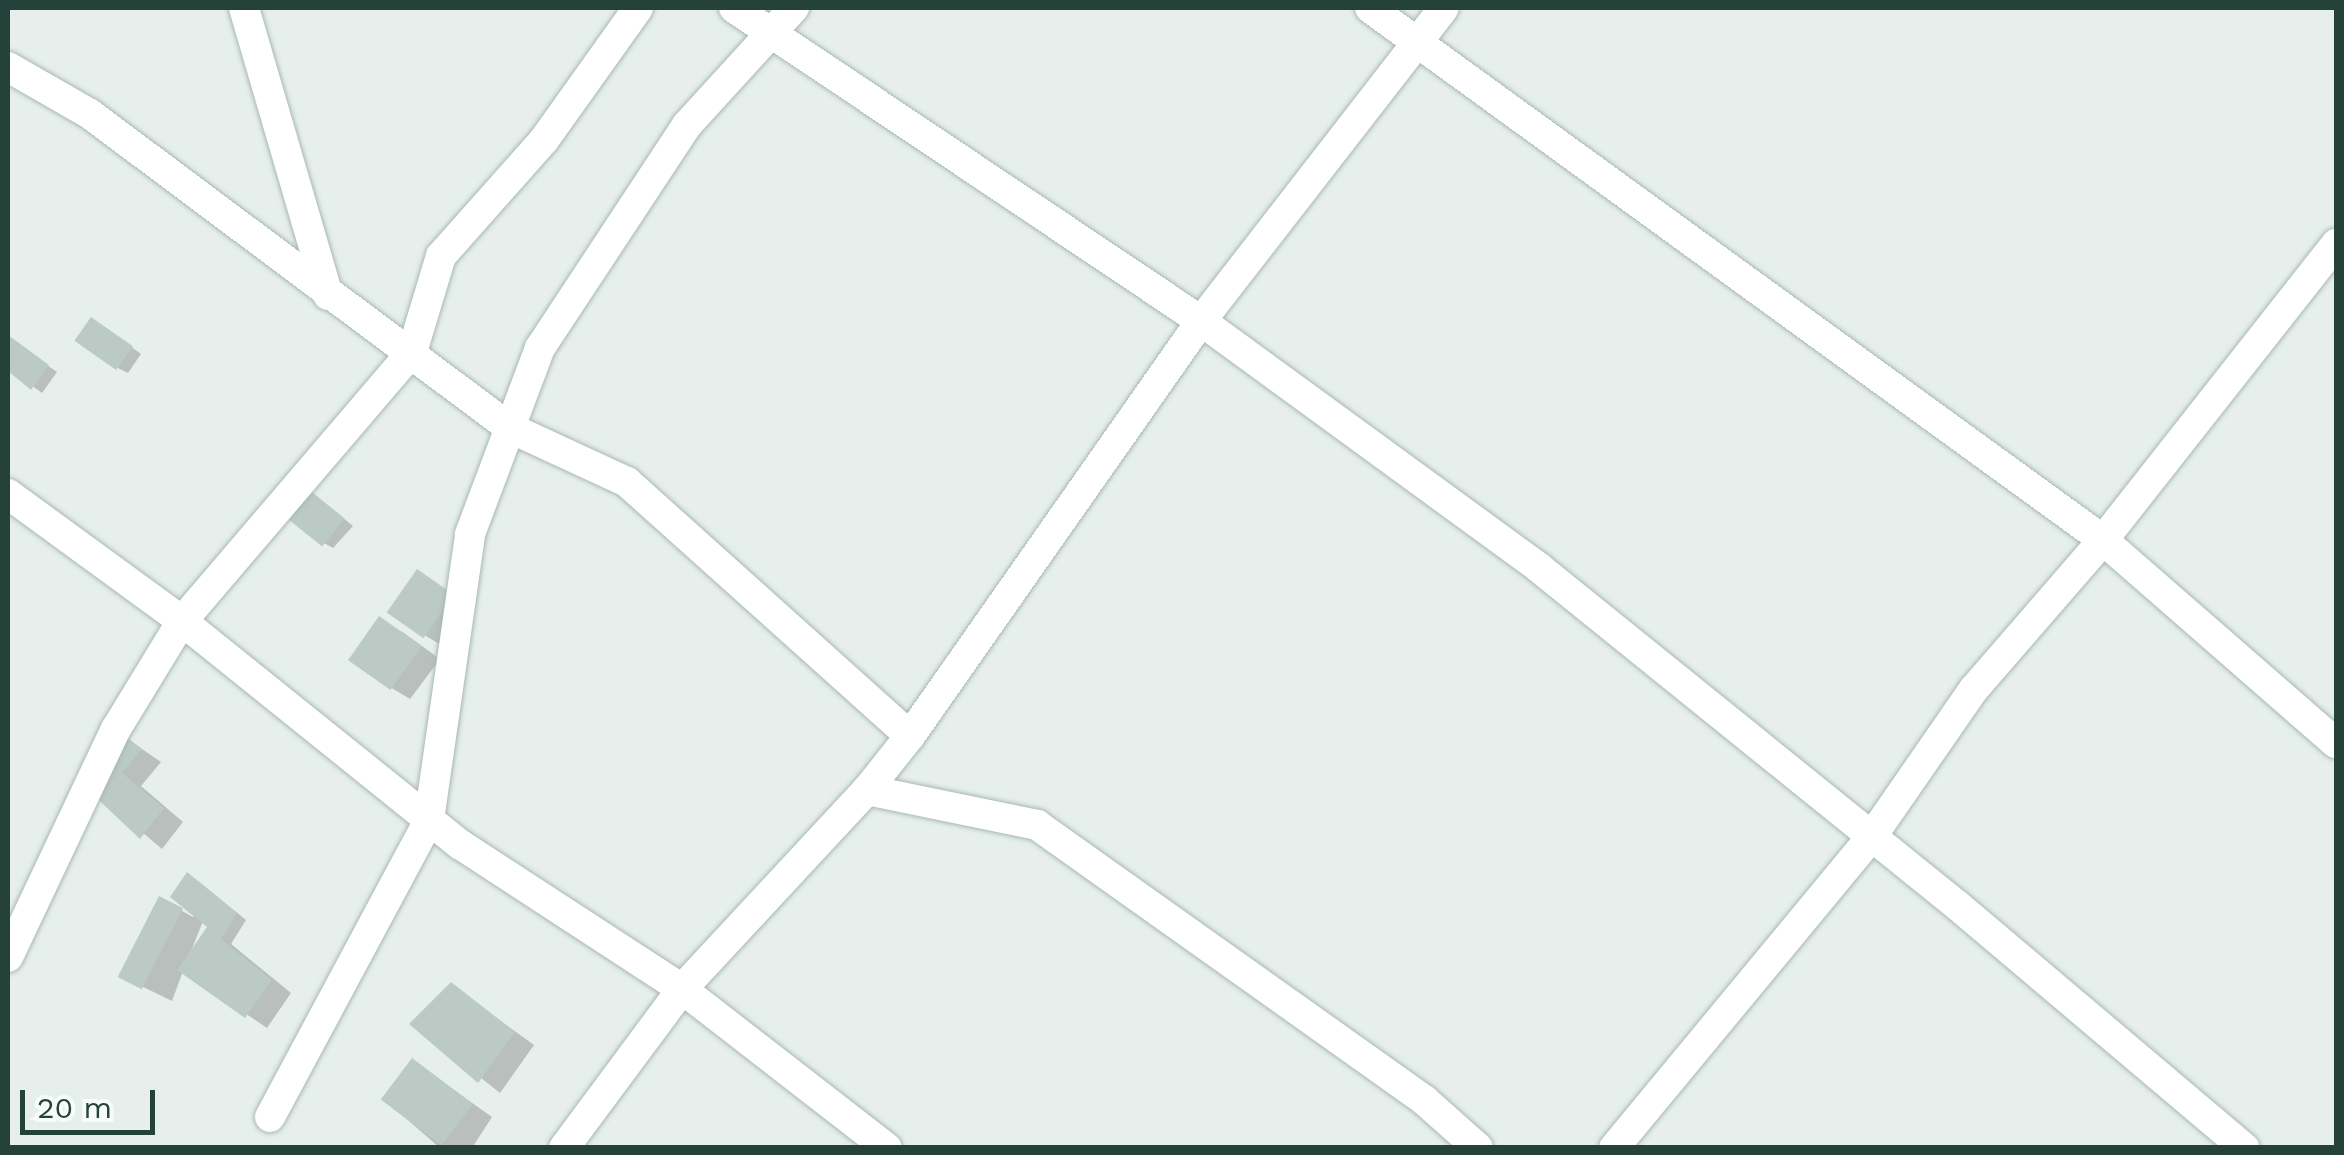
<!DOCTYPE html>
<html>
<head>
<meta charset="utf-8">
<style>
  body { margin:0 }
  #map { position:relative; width:2344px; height:1155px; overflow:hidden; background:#e6efeb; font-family:"Work Sans",sans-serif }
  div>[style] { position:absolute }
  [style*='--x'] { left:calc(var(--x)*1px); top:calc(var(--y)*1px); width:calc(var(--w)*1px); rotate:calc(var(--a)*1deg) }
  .shadow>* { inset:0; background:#0003 }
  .building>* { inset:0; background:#bbcac4; transform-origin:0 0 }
  .roads { filter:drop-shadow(0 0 2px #a8b8b2) drop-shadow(0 0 2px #a8b8b2) }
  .minor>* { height:30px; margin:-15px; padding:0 15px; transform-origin:15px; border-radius:15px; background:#fff }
  .secondary>* { height:30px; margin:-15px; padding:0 15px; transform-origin:15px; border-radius:15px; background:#fff }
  span { translate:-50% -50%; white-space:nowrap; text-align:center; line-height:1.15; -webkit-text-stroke:8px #f7fbf9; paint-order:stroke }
  .frame { position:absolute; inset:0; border:10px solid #24423a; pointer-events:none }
  .scale { position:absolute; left:20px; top:1090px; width:135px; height:45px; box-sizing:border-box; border:5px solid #24423a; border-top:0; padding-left:12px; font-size:30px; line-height:35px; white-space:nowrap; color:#24423a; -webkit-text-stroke:8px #f7fbf9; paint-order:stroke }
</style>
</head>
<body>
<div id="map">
  <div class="shadow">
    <i style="clip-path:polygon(102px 326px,141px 354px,128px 373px,118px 368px)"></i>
    <i style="clip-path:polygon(8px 338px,57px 372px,42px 393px,8px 368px)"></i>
    <i style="clip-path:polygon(312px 493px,353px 526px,333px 548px,324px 543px)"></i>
    <i style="clip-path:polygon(418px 572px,473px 609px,446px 648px,426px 636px)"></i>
    <i style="clip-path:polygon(401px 631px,440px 659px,410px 699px,390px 687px)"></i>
    <i style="clip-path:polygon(117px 732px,161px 762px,141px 786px,183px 822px,162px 849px,90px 788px)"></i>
    <i style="clip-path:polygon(evenodd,198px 881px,246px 920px,231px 944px,291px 993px,267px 1028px,183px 971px,172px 1001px,129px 980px,160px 899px,193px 917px,198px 881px,203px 921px,211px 927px,191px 951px,203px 921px)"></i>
    <i style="clip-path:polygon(451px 985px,534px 1045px,500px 1093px,413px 1024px)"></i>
    <i style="clip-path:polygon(413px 1061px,492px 1117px,472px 1148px,440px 1148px,386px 1101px)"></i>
  </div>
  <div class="building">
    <i style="left:91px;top:317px;width:51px;height:29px;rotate:35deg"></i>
    <i style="clip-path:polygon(8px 335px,49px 365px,31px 390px,8px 371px)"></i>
    <i style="left:302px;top:484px;width:55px;height:36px;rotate:39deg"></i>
    <i style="left:417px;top:569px;width:45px;height:53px;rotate:35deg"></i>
    <i style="left:379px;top:616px;width:52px;height:54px;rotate:35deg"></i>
    <i style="clip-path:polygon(116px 729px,142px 749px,122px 773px,164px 808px,140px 839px,87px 789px)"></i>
    <i style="clip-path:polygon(187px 872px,237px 913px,221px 939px,272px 980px,245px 1018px,177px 970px,207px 927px,170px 897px)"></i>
    <i style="left:159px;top:896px;width:27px;height:91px;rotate:27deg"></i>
    <i style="clip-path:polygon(451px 982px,515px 1032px,478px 1083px,409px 1024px)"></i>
    <i style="left:412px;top:1058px;width:76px;height:52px;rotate:37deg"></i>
  </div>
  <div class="roads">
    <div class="minor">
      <i style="--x:244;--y:8;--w:299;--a:73.7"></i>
      <i style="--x:734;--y:8;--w:562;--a:33.83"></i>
      <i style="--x:1201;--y:321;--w:417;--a:36.1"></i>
      <i style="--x:1538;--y:567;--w:540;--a:38.91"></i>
      <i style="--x:1958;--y:906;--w:375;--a:40.2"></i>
      <i style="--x:1370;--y:8;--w:906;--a:35.97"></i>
      <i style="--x:2103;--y:540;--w:309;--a:41.1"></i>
      <i style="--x:8;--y:67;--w:95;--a:29.8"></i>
      <i style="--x:90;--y:114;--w:524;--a:36.78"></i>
      <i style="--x:510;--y:428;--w:129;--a:24.8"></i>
      <i style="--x:627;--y:482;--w:380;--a:41.9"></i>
      <i style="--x:8;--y:494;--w:215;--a:36.1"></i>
      <i style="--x:182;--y:621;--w:358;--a:38.8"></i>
      <i style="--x:461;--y:845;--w:264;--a:33.1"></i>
      <i style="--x:682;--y:989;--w:259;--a:37.8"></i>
      <i style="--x:867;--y:790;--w:174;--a:11.6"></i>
      <i style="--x:1037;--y:825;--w:475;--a:35.4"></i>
      <i style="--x:1424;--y:1100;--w:72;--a:41.6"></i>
      <i style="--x:8;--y:957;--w:252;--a:-64.7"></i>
      <i style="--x:116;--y:729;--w:127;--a:-58.6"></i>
      <i style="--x:182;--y:621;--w:354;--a:-49.5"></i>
      <i style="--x:412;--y:352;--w:100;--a:-73.2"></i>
      <i style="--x:441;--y:256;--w:155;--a:-48.4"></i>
      <i style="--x:544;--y:140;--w:162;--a:-54.5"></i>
      <i style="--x:270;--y:1117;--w:337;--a:-61.8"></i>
      <i style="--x:429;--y:820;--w:289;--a:-81.8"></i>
      <i style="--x:470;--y:534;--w:199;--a:-69.4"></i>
      <i style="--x:540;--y:348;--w:267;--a:-56.6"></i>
      <i style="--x:687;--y:125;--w:159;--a:-47.6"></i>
      <i style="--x:1614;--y:1148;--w:401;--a:-50.4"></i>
      <i style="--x:1870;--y:839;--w:183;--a:-55.3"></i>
      <i style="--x:1974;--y:689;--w:197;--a:-49.1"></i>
      <i style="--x:2103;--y:540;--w:377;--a:-51.8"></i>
    </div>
    <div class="secondary">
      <i style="--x:564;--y:1148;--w:198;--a:-53.4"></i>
      <i style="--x:682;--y:989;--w:272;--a:-47.1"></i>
      <i style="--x:867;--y:790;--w:69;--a:-51.5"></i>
      <i style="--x:910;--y:736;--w:507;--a:-54.96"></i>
      <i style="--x:1201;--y:321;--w:396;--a:-52.2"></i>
    </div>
  </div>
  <div class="frame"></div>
  <div class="scale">20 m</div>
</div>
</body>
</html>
